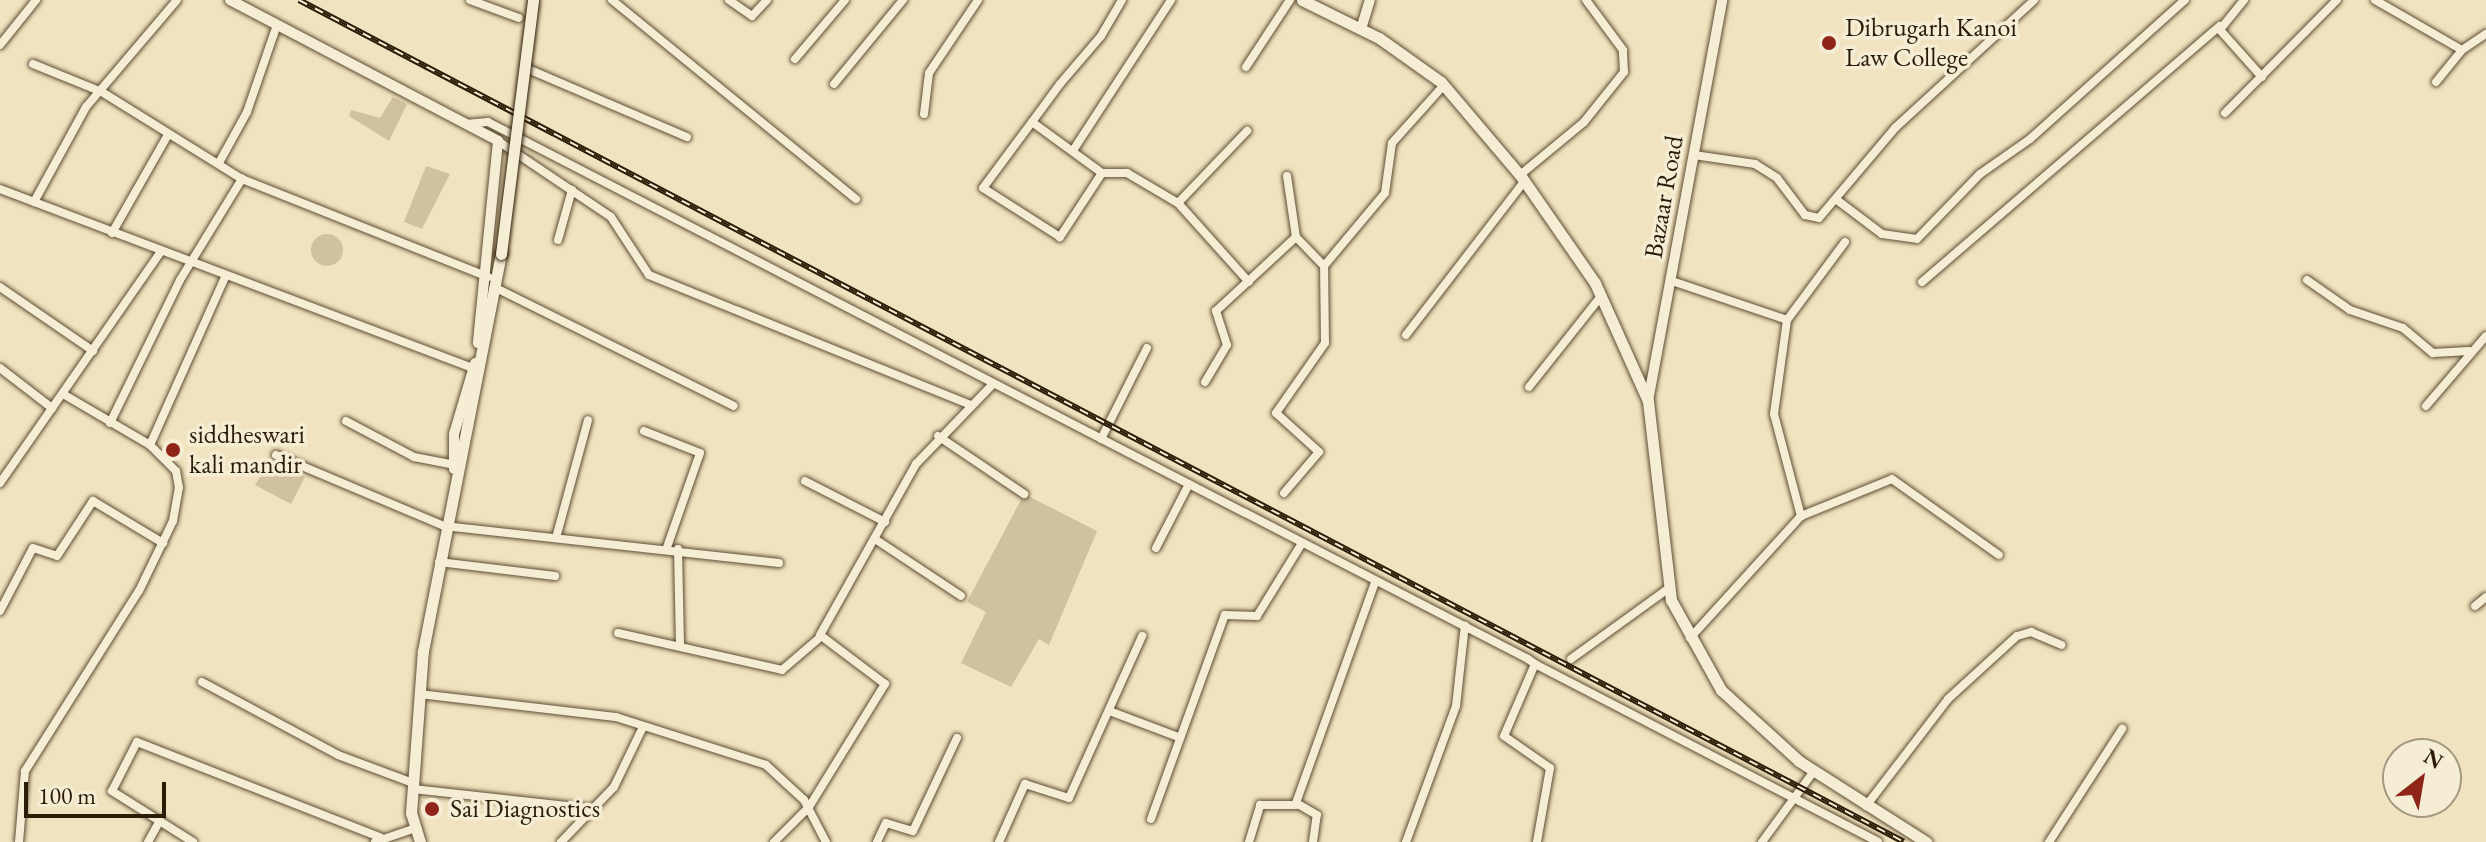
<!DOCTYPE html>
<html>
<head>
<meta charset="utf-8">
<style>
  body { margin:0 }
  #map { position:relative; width:2486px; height:842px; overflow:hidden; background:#f1e3bf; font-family:"EB Garamond",serif }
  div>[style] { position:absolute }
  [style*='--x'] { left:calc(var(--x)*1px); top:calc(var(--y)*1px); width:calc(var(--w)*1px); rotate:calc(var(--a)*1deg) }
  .green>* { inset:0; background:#d0c19f }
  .round { border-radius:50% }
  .roads { filter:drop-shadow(0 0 2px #5d4d34) drop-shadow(0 0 2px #5d4d34) }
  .minor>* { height:8px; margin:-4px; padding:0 4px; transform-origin:4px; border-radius:4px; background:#f6edd5 }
  .tertiary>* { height:10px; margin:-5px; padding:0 5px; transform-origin:5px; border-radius:5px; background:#f6edd5 }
  .secondary>* { height:11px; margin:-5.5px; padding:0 5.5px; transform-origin:5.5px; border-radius:5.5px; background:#f6edd5 }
  .rail>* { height:6px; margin-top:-3px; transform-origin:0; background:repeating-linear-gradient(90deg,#f6edd5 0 9px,#2c1b05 0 18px); box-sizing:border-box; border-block:2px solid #2c1b05 }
  .bridges { filter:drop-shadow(0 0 2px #2c1b05) drop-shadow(0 0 2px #2c1b05) }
  .secondary-bridge>* { height:11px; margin:-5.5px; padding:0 5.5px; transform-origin:5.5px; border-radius:5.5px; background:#f6edd5 }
  .dots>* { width:22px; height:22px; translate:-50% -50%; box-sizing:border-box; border:4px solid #f6edd5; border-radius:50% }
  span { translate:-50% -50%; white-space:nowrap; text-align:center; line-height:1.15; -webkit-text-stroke:7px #f6edd5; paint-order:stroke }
  .poi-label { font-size:26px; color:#2c1b05 }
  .left { translate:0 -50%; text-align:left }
  .street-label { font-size:26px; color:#2c1b05 }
  .north { position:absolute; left:2382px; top:738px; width:80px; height:80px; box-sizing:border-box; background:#f6edd5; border:2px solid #a59982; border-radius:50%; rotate:31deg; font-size:22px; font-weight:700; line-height:32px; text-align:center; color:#2c1b05 }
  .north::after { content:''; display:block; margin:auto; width:28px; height:36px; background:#8f2418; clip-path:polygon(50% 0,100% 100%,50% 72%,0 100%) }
  .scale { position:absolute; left:24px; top:782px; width:142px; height:36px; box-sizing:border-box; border:4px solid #2c1b05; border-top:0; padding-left:10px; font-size:24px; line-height:28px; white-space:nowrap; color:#2c1b05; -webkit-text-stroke:6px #f6edd5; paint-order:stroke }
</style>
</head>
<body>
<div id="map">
  <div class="green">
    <i style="clip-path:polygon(393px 97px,407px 104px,389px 141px,349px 116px,351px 110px,380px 118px)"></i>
    <i style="clip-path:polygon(426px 166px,450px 174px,422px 229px,404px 222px)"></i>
    <i class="round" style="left:311px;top:234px;width:32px;height:32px"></i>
    <i style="clip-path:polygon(269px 462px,305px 477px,291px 504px,255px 485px)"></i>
    <i style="clip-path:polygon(1024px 494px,1097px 531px,1049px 645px,1039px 639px,1011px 687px,961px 663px,986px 612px,967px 602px)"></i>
  </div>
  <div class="roads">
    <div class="minor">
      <i style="--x:470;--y:0;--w:52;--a:20.2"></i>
      <i style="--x:612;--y:0;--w:315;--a:39.2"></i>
      <i style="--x:729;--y:0;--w:28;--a:35"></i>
      <i style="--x:752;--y:16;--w:22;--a:-47"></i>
      <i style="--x:2244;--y:0;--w:38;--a:129"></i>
      <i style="--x:2220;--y:30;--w:63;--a:48.2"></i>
      <i style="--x:2375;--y:0;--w:100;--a:29.9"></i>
      <i style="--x:2462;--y:50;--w:29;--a:-34"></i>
      <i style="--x:0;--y:45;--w:58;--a:-51.3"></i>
      <i style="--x:795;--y:59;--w:77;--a:-49.7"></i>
      <i style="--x:33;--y:64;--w:74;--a:22.1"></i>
      <i style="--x:102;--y:92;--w:165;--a:31.9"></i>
      <i style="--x:1246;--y:67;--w:80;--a:-56.7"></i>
      <i style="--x:528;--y:69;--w:173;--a:23.2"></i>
      <i style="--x:2436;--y:82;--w:41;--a:-50.9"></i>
      <i style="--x:834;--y:84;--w:109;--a:-50.6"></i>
      <i style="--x:2225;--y:113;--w:159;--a:-45.3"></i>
      <i style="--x:924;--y:114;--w:41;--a:-83"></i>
      <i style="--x:929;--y:73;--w:88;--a:-56.1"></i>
      <i style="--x:1032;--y:122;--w:87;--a:36.1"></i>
      <i style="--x:1102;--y:173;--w:77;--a:123.3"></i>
      <i style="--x:1060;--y:237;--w:91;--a:-147.5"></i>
      <i style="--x:983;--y:188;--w:82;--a:-53.4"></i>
      <i style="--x:1032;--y:122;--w:47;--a:-53.6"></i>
      <i style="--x:1060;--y:84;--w:63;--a:-49.5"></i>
      <i style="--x:1101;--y:36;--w:42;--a:-59.7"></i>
      <i style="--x:466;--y:124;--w:22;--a:-5"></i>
      <i style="--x:488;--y:122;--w:1170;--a:27.31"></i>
      <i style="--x:1528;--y:659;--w:9;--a:36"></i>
      <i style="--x:1535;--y:664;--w:78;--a:113.3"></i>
      <i style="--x:1504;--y:736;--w:56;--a:34.8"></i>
      <i style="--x:1550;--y:768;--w:75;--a:100"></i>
      <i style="--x:498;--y:141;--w:136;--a:33.9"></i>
      <i style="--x:611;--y:217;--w:69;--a:56.8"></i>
      <i style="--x:649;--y:275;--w:346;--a:22"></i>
      <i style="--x:1074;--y:149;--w:178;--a:-56.9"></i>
      <i style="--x:1694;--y:155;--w:62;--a:8.4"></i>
      <i style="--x:1755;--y:164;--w:26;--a:32"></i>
      <i style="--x:1777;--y:178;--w:46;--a:52.9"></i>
      <i style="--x:1805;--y:215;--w:14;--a:12"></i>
      <i style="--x:1819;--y:218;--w:118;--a:-49.8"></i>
      <i style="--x:1895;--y:128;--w:189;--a:-42.6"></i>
      <i style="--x:220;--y:161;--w:56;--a:-61.1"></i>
      <i style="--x:247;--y:112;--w:92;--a:-71"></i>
      <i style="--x:1102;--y:173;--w:25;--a:0"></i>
      <i style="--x:1127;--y:173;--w:59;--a:30.5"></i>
      <i style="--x:1178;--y:203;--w:100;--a:-46.2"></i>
      <i style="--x:1520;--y:175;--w:83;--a:-39.6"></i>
      <i style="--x:1584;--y:122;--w:64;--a:-51.3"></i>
      <i style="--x:1624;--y:72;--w:22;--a:-93"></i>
      <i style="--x:1623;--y:50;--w:62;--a:-126.5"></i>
      <i style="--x:1287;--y:176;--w:62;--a:81.6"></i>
      <i style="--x:0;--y:189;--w:511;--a:20.74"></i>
      <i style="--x:1837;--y:200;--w:56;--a:37.1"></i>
      <i style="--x:1882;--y:234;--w:35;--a:8"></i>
      <i style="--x:1917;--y:239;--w:91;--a:-45.9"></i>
      <i style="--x:1980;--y:174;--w:61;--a:-35"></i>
      <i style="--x:2030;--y:139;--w:208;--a:-41.9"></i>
      <i style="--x:34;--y:202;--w:108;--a:-61.3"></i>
      <i style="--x:86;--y:107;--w:140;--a:-49.6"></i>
      <i style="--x:1178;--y:203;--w:106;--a:48.1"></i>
      <i style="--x:112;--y:233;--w:113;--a:-60.3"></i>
      <i style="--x:558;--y:240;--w:52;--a:-74.4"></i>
      <i style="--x:1845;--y:242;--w:97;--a:126.6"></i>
      <i style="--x:1787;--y:320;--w:95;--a:97.9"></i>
      <i style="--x:1774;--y:414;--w:106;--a:75.2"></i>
      <i style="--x:1801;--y:516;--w:98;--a:-22.1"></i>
      <i style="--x:1892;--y:479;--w:131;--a:35.4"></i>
      <i style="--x:2307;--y:280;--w:52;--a:34.9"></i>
      <i style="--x:2350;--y:310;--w:56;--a:18.8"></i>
      <i style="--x:2403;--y:328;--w:39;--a:40"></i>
      <i style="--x:2433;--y:353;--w:36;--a:-3"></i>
      <i style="--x:1672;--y:281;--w:121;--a:18.7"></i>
      <i style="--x:1922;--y:282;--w:393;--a:-40.7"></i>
      <i style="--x:0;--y:287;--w:113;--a:34.5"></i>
      <i style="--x:498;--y:289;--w:263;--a:26.4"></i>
      <i style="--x:1406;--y:335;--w:193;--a:-52.4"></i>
      <i style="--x:0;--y:368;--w:66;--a:37.6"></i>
      <i style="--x:1205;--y:382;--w:43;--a:-59.3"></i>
      <i style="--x:1227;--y:345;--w:36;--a:-108"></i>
      <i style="--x:1216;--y:311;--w:109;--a:-42.8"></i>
      <i style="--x:1296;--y:237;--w:40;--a:46"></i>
      <i style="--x:1529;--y:387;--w:116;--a:-51.6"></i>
      <i style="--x:2426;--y:406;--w:92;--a:-49.4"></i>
      <i style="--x:346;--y:421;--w:77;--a:27.9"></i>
      <i style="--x:414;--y:457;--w:38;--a:11"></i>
      <i style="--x:110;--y:423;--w:159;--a:-63.9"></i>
      <i style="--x:180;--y:280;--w:119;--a:-58.5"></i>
      <i style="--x:242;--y:179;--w:265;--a:21.7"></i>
      <i style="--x:644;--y:431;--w:60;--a:21.4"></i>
      <i style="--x:700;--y:453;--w:100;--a:109.3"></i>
      <i style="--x:938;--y:436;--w:104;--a:34"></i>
      <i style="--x:1101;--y:439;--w:102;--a:-63.2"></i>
      <i style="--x:150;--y:445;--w:186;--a:-65.9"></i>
      <i style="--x:276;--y:455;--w:182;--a:22.9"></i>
      <i style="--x:444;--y:526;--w:337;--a:6.3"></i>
      <i style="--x:805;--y:481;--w:90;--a:27.1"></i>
      <i style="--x:0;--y:483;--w:282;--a:-55.2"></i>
      <i style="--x:1284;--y:493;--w:54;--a:-49.5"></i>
      <i style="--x:1319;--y:452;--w:58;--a:-137.8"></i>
      <i style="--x:1276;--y:413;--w:85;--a:-55"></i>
      <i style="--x:1325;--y:343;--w:77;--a:-90.7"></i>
      <i style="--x:1324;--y:266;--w:95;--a:-50.1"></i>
      <i style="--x:1385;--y:193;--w:50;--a:-82"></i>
      <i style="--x:1392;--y:143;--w:78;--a:-48.1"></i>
      <i style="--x:556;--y:538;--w:122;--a:-74.8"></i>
      <i style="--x:875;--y:539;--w:103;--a:33.5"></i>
      <i style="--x:1156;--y:548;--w:72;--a:-62.7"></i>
      <i style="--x:678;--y:549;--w:97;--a:88.8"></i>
      <i style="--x:439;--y:562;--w:117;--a:6.9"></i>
      <i style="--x:2475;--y:606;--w:14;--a:-39"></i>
      <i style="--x:0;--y:611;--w:71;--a:-62.4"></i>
      <i style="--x:33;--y:548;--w:25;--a:18"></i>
      <i style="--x:57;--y:556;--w:66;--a:-56.8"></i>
      <i style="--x:93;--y:501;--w:82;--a:31"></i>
      <i style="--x:618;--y:633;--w:168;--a:12.7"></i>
      <i style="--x:782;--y:670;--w:48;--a:-40.7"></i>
      <i style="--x:1690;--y:638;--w:165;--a:-47.7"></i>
      <i style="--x:1571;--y:659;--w:121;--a:-35.9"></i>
      <i style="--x:1535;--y:664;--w:386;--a:27.4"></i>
      <i style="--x:202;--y:682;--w:154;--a:28.2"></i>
      <i style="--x:338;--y:755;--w:80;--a:20.5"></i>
      <i style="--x:419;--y:694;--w:198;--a:6.7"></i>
      <i style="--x:616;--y:717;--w:157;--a:17.7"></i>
      <i style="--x:766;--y:765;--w:52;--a:42.6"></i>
      <i style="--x:804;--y:800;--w:47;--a:62.4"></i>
      <i style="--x:1112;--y:712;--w:68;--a:20.6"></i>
      <i style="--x:413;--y:789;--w:182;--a:6.3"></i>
      <i style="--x:1866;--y:806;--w:135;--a:-52.5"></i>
      <i style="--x:1948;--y:699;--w:93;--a:-42.4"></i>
      <i style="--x:2017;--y:636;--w:15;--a:-16"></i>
      <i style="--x:2031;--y:632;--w:33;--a:23"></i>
      <i style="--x:1151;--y:819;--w:217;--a:-70.1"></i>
      <i style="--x:1225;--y:615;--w:32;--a:2"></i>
      <i style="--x:1257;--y:616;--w:86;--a:-58.3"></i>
      <i style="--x:19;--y:842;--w:71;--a:-85.2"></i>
      <i style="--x:25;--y:771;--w:213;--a:-57.7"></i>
      <i style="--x:139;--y:591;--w:78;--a:-64.1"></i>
      <i style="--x:173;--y:521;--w:34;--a:-80"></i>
      <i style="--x:179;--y:488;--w:17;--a:-100"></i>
      <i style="--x:176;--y:471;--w:37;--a:-135"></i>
      <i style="--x:150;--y:445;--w:101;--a:-149.6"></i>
      <i style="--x:148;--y:842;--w:21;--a:-61"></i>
      <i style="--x:193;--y:842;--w:96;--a:-147.8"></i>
      <i style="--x:112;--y:791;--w:55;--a:-63"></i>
      <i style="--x:137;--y:742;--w:261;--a:21.4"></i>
      <i style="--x:375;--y:842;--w:43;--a:-18.9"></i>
      <i style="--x:561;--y:842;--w:76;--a:-46.1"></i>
      <i style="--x:614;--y:787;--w:67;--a:-64.2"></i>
      <i style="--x:774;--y:842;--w:49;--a:-45"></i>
      <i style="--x:809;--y:807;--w:145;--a:-58.3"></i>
      <i style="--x:885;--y:684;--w:81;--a:-143"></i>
      <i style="--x:820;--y:635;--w:196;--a:-60.7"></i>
      <i style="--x:916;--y:464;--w:111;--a:-46.1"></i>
      <i style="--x:877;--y:842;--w:21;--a:-65"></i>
      <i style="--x:886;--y:823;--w:28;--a:17"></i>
      <i style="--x:913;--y:831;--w:103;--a:-64.7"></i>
      <i style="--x:999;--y:842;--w:64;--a:-65.9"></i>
      <i style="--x:1025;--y:784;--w:46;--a:17.7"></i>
      <i style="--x:1069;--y:798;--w:178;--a:-65.7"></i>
      <i style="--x:1249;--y:842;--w:39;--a:-73"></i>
      <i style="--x:1260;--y:805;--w:36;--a:0"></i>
      <i style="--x:1313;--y:842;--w:27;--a:-82"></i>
      <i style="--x:1317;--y:815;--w:24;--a:-150"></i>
      <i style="--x:1296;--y:803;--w:235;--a:-70.3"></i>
      <i style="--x:1406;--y:842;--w:145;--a:-69.8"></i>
      <i style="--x:1456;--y:706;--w:81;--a:-83.7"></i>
      <i style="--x:1762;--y:842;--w:88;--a:-53.8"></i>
      <i style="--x:2049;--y:842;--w:135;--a:-57.1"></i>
    </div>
    <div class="tertiary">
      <i style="--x:230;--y:0;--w:303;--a:27.7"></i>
      <i style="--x:498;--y:141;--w:203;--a:95.7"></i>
      <i style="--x:1361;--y:29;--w:30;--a:-73"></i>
      <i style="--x:1648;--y:401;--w:408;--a:-79.5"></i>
      <i style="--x:454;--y:469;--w:35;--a:-90"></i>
      <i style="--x:454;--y:434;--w:74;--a:-73.5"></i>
    </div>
    <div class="secondary">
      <i style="--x:1302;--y:0;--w:86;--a:26.3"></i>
      <i style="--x:1379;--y:38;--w:76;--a:35.4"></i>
      <i style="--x:1441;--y:82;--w:122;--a:49.7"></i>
      <i style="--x:1520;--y:175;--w:131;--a:55.2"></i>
      <i style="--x:1595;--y:283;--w:129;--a:65.8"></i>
      <i style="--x:1648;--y:401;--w:200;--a:83.4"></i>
      <i style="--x:1671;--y:600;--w:103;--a:60.9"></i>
      <i style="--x:1721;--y:690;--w:105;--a:42.3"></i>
      <i style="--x:1799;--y:761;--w:151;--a:32.5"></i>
      <i style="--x:420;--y:842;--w:30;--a:-107"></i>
      <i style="--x:411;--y:813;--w:162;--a:-85.8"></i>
      <i style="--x:423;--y:651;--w:405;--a:-78.9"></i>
    </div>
  </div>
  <div class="rail">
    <i style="--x:299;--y:0;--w:1812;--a:27.68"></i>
  </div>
  <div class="bridges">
    <div class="secondary-bridge">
      <i style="--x:501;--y:254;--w:256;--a:-82.8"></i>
    </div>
  </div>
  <div class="dots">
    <i style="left:1829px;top:43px;background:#8f2418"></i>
    <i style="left:173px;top:450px;background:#8f2418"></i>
    <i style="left:432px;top:809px;background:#8f2418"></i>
  </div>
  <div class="poi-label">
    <span class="left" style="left:1845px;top:43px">Dibrugarh Kanoi<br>Law College</span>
    <span class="left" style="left:189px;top:450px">siddheswari<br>kali mandir</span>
    <span class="left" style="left:450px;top:809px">Sai Diagnostics</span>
  </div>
  <div class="street-label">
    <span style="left:1664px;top:197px;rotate:-80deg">Bazaar Road</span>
  </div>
  <div class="north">N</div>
  <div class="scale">100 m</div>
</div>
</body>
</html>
